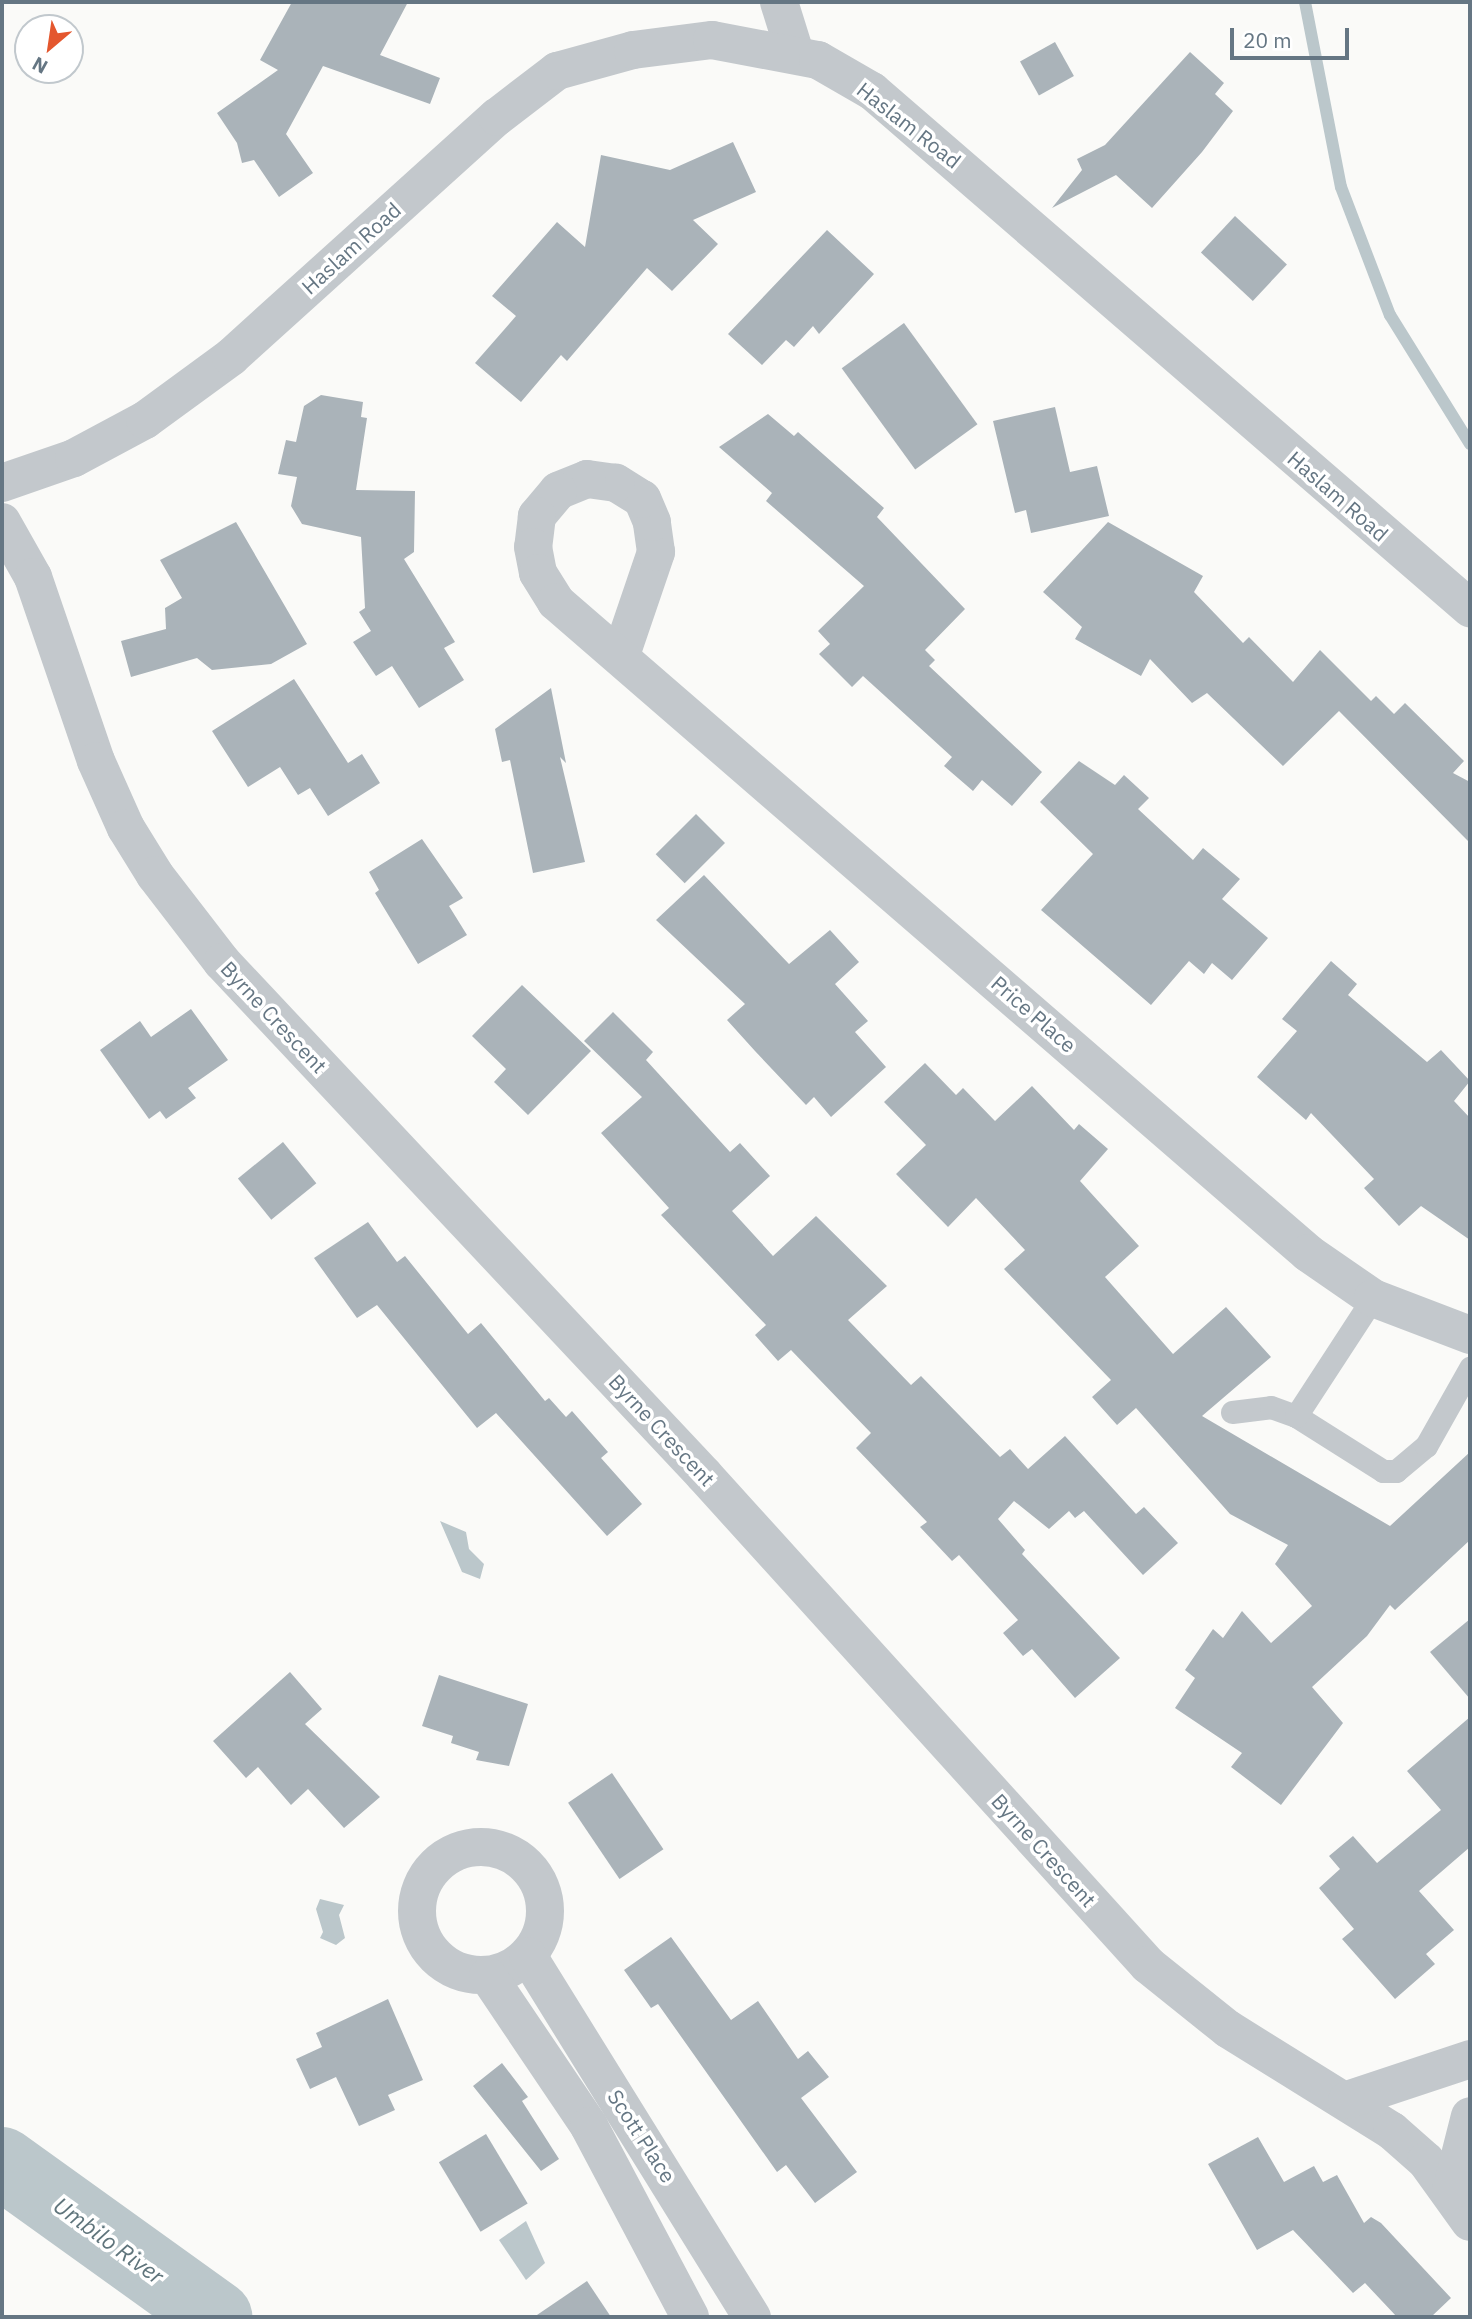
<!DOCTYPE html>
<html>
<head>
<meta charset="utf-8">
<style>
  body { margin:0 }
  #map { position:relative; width:1472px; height:2319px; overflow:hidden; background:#fafaf8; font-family:"IBM Plex Sans",sans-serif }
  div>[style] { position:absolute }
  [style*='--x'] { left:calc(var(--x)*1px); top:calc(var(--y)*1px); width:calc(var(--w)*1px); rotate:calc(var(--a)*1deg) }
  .water>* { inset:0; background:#bbc7cb }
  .stream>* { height:12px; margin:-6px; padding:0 6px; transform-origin:6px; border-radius:6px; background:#bbc7cb }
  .river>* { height:72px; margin:-36px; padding:0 36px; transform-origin:36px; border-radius:36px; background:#bbc7cb }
  .building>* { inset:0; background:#aab3b9; transform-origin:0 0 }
  .service>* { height:23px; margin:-11.5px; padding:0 11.5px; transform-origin:11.5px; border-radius:11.5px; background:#c3c8cc }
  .minor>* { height:38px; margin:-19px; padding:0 19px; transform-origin:19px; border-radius:19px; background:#c3c8cc }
  .minor>.ring { margin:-19px; padding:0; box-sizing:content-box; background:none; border:38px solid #c3c8cc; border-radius:50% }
  span { translate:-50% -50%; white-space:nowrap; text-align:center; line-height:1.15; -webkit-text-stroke:7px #fff; paint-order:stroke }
  .street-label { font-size:21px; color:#657683 }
  .water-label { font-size:23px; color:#60757c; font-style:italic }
  .frame { position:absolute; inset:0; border:4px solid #657683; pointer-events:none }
  .north { position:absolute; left:14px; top:14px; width:70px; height:70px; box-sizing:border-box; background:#fff; border:2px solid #c1c8cd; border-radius:50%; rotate:209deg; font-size:19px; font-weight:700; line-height:28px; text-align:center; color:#657683 }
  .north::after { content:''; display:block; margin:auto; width:24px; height:32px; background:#e4572e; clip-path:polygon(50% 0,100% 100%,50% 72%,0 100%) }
  .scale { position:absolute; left:1230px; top:28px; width:119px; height:32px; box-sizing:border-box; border:4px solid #657683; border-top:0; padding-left:9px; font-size:21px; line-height:24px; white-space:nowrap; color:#657683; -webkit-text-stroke:5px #fff; paint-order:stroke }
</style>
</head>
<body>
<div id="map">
  <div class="water">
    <i style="clip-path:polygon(440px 1521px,466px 1532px,469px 1549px,484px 1564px,480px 1579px,462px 1572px)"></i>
    <i style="clip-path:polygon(320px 1899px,344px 1905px,339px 1915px,345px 1938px,336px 1945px,320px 1938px,323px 1932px,316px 1909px)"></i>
    <i style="clip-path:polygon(526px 2221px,545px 2263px,526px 2280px,499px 2240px)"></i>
  </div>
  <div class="stream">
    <i style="--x:1305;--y:2;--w:188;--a:79"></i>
    <i style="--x:1341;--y:187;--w:137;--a:69.1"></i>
    <i style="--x:1390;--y:315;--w:152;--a:58.2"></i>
  </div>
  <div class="river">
    <i style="--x:2;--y:2163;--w:264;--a:35.7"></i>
  </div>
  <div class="building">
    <i style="clip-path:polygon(292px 2px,408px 2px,380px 55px,440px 78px,430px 104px,323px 66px,286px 134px,313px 173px,279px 197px,254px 160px,242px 163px,237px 143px,217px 113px,278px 70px,260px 60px)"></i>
    <i style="left:1055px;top:42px;width:39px;height:40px;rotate:61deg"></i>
    <i style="clip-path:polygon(1190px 52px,1224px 83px,1215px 94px,1233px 111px,1202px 152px,1152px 208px,1116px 175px,1052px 208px,1082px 170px,1077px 159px,1105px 145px)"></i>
    <i style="clip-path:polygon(733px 142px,756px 192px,693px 220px,718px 244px,672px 291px,647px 268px,567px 361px,561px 355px,521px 402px,475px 363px,516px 316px,492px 296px,557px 222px,585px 247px,601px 155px,670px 170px)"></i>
    <i style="left:1235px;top:216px;width:71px;height:50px;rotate:43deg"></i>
    <i style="clip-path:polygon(827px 230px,874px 274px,819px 334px,813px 326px,794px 347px,786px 340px,762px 365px,728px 334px)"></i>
    <i style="left:904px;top:323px;width:125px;height:77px;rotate:54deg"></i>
    <i style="clip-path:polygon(321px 395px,363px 402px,361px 417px,367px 418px,356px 490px,415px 491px,414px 552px,404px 559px,455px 642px,444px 648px,464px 680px,419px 708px,392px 666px,376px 676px,353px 642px,371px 631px,359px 612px,365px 608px,361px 537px,302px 524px,291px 506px,297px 477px,278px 474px,286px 440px,296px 442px,304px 406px)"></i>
    <i style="clip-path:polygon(1055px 407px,1070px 472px,1097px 466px,1109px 516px,1031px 533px,1026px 510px,1015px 513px,993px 421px)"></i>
    <i style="clip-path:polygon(768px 414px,794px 436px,798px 432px,884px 508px,877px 517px,965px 609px,925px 650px,935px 660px,929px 666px,1042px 772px,1012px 806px,982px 780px,973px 791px,944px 766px,952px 757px,863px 676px,852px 687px,819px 654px,830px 644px,818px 631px,864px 586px,766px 501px,772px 493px,719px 447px)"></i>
    <i style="clip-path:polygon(236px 522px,307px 644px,271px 664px,212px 670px,197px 658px,131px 677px,121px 641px,166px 629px,165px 608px,182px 598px,160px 560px)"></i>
    <i style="clip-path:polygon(1108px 522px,1203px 576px,1194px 592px,1243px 643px,1249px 637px,1293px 682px,1320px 650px,1371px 701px,1376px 696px,1394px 714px,1405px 703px,1464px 761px,1453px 773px,1470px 782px,1470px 843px,1339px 711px,1283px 766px,1207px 693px,1192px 703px,1150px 659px,1141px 676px,1075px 639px,1082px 627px,1043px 592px)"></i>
    <i style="clip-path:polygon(294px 679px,348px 763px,362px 754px,380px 783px,328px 816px,310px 788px,298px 795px,280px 767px,248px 787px,212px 731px)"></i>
    <i style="clip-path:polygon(551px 688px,566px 763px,560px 757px,585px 862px,533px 873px,510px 760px,502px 762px,495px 729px)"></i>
    <i style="clip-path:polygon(1079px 761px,1115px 785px,1124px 775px,1149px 798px,1138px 809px,1193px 860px,1203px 848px,1240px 879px,1222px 899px,1268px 938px,1232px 980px,1212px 963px,1204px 974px,1189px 961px,1151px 1005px,1041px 910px,1093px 854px,1040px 802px)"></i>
    <i style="left:696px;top:814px;width:41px;height:57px;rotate:45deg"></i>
    <i style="clip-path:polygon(422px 839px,463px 898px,449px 906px,467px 935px,418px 964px,375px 893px,379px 890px,369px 872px)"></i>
    <i style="clip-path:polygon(704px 875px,789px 964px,830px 930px,859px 962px,835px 984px,868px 1021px,855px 1032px,886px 1067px,831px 1117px,814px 1097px,806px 1105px,755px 1051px,727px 1020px,745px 1004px,656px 920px)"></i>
    <i style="clip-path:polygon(1331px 961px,1357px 984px,1348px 995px,1427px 1062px,1441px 1050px,1470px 1081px,1454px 1101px,1470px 1118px,1470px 1240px,1421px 1206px,1399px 1226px,1364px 1188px,1374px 1179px,1311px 1113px,1306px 1120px,1257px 1077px,1297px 1031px,1282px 1019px)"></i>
    <i style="clip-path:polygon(522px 985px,591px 1051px,528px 1115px,494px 1082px,506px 1069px,472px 1036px)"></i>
    <i style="clip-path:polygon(191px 1009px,228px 1060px,188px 1088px,196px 1098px,166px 1119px,160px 1111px,149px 1119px,100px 1050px,140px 1021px,151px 1037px)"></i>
    <i style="clip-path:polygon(613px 1012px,653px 1052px,646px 1060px,730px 1152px,740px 1143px,770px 1176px,732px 1211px,773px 1256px,816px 1216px,887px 1286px,848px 1320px,911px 1385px,921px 1376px,1000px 1457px,1010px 1449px,1028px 1469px,1065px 1436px,1136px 1514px,1144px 1507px,1178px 1543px,1143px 1575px,1084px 1511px,1075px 1518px,1069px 1511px,1049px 1529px,1014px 1501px,998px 1519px,1025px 1550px,1022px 1554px,1120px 1658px,1075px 1698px,1032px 1649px,1023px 1656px,1003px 1633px,1018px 1620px,959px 1555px,952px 1561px,920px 1527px,927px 1522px,856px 1448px,871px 1433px,791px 1350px,778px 1361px,755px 1335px,766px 1325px,661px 1215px,669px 1208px,601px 1133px,642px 1097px,584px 1041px)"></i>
    <i style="clip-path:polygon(925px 1063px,956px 1095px,963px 1088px,995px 1121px,1032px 1086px,1074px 1130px,1079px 1124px,1108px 1149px,1080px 1181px,1139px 1246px,1105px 1277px,1173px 1354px,1226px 1307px,1271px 1357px,1202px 1416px,1390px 1526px,1470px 1452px,1470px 1540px,1395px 1610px,1390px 1605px,1367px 1636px,1312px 1687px,1343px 1723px,1281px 1805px,1231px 1767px,1242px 1753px,1175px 1708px,1195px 1678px,1185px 1670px,1213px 1629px,1223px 1638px,1242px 1611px,1271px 1643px,1312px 1606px,1275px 1564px,1288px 1545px,1230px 1514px,1136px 1408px,1117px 1425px,1092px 1397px,1111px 1380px,1004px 1269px,1025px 1250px,976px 1198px,948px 1227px,896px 1174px,926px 1145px,884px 1102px)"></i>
    <i style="left:283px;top:1142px;width:53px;height:58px;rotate:51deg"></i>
    <i style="clip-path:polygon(368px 1222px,397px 1262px,405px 1256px,468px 1334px,481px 1323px,545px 1401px,549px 1398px,566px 1417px,572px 1411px,608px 1452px,601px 1458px,642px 1504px,607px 1536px,496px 1413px,477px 1428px,377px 1305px,357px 1318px,314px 1258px)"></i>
    <i style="clip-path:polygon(1470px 1619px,1470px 1699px,1430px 1652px)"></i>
    <i style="clip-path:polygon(290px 1672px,322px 1709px,305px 1724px,380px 1797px,344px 1828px,308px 1789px,291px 1805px,258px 1767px,246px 1778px,213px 1741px)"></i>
    <i style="clip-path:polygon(439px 1675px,528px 1704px,509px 1766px,476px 1760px,479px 1752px,451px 1743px,453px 1736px,422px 1726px)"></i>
    <i style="clip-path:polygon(1470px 1717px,1470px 1847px,1419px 1891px,1454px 1930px,1426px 1954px,1435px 1964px,1395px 1999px,1342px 1939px,1354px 1929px,1319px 1888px,1340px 1869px,1329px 1856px,1353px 1836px,1377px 1863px,1441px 1810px,1407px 1771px)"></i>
    <i style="left:612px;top:1773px;width:92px;height:53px;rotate:56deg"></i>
    <i style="clip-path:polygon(671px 1937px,731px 2020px,758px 2001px,798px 2059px,808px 2051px,829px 2077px,801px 2098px,857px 2172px,815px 2203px,786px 2165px,777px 2172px,658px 2004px,651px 2008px,624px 1970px)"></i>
    <i style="clip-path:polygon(388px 1999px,423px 2080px,388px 2095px,395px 2110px,359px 2126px,336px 2077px,310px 2089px,296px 2059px,322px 2047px,316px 2033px)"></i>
    <i style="clip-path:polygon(502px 2063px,528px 2097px,522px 2101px,559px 2159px,541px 2171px,473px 2086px)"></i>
    <i style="left:486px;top:2134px;width:81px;height:55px;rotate:59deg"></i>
    <i style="clip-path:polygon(1258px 2137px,1284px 2182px,1314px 2166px,1323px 2182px,1337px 2175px,1364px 2223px,1371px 2217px,1381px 2223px,1451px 2298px,1431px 2317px,1397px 2317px,1365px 2283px,1353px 2293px,1293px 2230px,1257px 2250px,1208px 2164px)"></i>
    <i style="clip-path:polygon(587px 2281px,611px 2317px,534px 2317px)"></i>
  </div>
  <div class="service">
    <i style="--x:1232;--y:1412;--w:39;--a:-7"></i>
    <i style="--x:1271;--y:1407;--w:27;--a:20"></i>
    <i style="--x:1296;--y:1416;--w:103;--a:32.3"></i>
    <i style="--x:1383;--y:1471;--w:13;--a:0"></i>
    <i style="--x:1396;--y:1471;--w:39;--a:-40"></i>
    <i style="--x:1426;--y:1446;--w:90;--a:-60.6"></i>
    <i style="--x:1296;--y:1416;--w:141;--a:-56.9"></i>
  </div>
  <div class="minor">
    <i style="--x:779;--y:2;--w:53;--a:72.6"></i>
    <i style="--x:2;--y:483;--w:76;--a:-19.1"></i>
    <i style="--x:74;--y:458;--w:81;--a:-28.2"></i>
    <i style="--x:145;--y:420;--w:107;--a:-36.2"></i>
    <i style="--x:231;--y:357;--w:358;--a:-42.1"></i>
    <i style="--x:497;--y:117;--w:76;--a:-37.5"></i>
    <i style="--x:557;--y:71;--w:79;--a:-15.4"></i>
    <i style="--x:633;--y:50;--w:80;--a:-7.2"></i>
    <i style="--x:712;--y:40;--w:108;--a:10.7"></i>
    <i style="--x:818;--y:60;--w:62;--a:29.9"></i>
    <i style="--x:872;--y:91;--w:791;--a:40.85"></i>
    <i style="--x:2;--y:522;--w:63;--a:60.6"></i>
    <i style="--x:33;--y:577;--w:194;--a:71.1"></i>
    <i style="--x:96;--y:761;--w:73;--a:65.9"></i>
    <i style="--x:126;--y:828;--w:55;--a:58.3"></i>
    <i style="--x:155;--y:875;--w:110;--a:52.4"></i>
    <i style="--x:222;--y:962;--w:704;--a:46.78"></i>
    <i style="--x:704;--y:1475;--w:661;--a:47.82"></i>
    <i style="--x:1148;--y:1965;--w:102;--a:38.7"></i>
    <i style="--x:1228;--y:2029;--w:193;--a:31.9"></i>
    <i style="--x:1392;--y:2131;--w:45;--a:41.4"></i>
    <i style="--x:1426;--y:2161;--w:75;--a:54.2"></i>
    <i style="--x:621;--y:655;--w:109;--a:-71.2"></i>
    <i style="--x:656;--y:552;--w:30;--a:-98"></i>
    <i style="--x:652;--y:522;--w:25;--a:-113"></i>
    <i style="--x:642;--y:499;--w:31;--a:-148"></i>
    <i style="--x:616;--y:483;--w:29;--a:-172"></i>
    <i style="--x:587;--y:479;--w:31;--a:158"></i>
    <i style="--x:558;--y:491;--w:33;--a:130"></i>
    <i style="--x:537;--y:516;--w:31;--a:97"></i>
    <i style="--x:533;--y:547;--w:26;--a:79"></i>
    <i style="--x:538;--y:573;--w:34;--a:58"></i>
    <i style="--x:556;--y:602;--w:995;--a:40.88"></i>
    <i style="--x:1308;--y:1253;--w:79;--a:34.7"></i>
    <i style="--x:1373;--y:1298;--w:104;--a:20.9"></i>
    <i class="ring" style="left:417px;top:1847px;width:90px;height:90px"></i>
    <i style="--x:528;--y:1956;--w:425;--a:58.2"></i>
    <i style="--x:488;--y:1976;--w:181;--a:56"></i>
    <i style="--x:589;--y:2126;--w:216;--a:62.1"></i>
    <i style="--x:1347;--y:2100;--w:130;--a:-18.4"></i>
    <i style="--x:1451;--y:2191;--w:77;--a:-75.8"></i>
  </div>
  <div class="street-label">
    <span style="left:909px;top:125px;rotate:38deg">Haslam Road</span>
    <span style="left:351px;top:248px;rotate:-42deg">Haslam Road</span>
    <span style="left:1338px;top:496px;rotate:41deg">Haslam Road</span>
    <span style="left:1034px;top:1014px;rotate:41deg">Price Place</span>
    <span style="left:274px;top:1017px;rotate:47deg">Byrne Crescent</span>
    <span style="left:662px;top:1430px;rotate:47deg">Byrne Crescent</span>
    <span style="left:1044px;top:1850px;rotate:48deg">Byrne Crescent</span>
    <span style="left:642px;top:2136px;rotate:57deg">Scott Place</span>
  </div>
  <div class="water-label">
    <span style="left:109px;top:2240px;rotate:36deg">Umbilo River</span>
  </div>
  <div class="frame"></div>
  <div class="north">N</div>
  <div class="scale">20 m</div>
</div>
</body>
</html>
